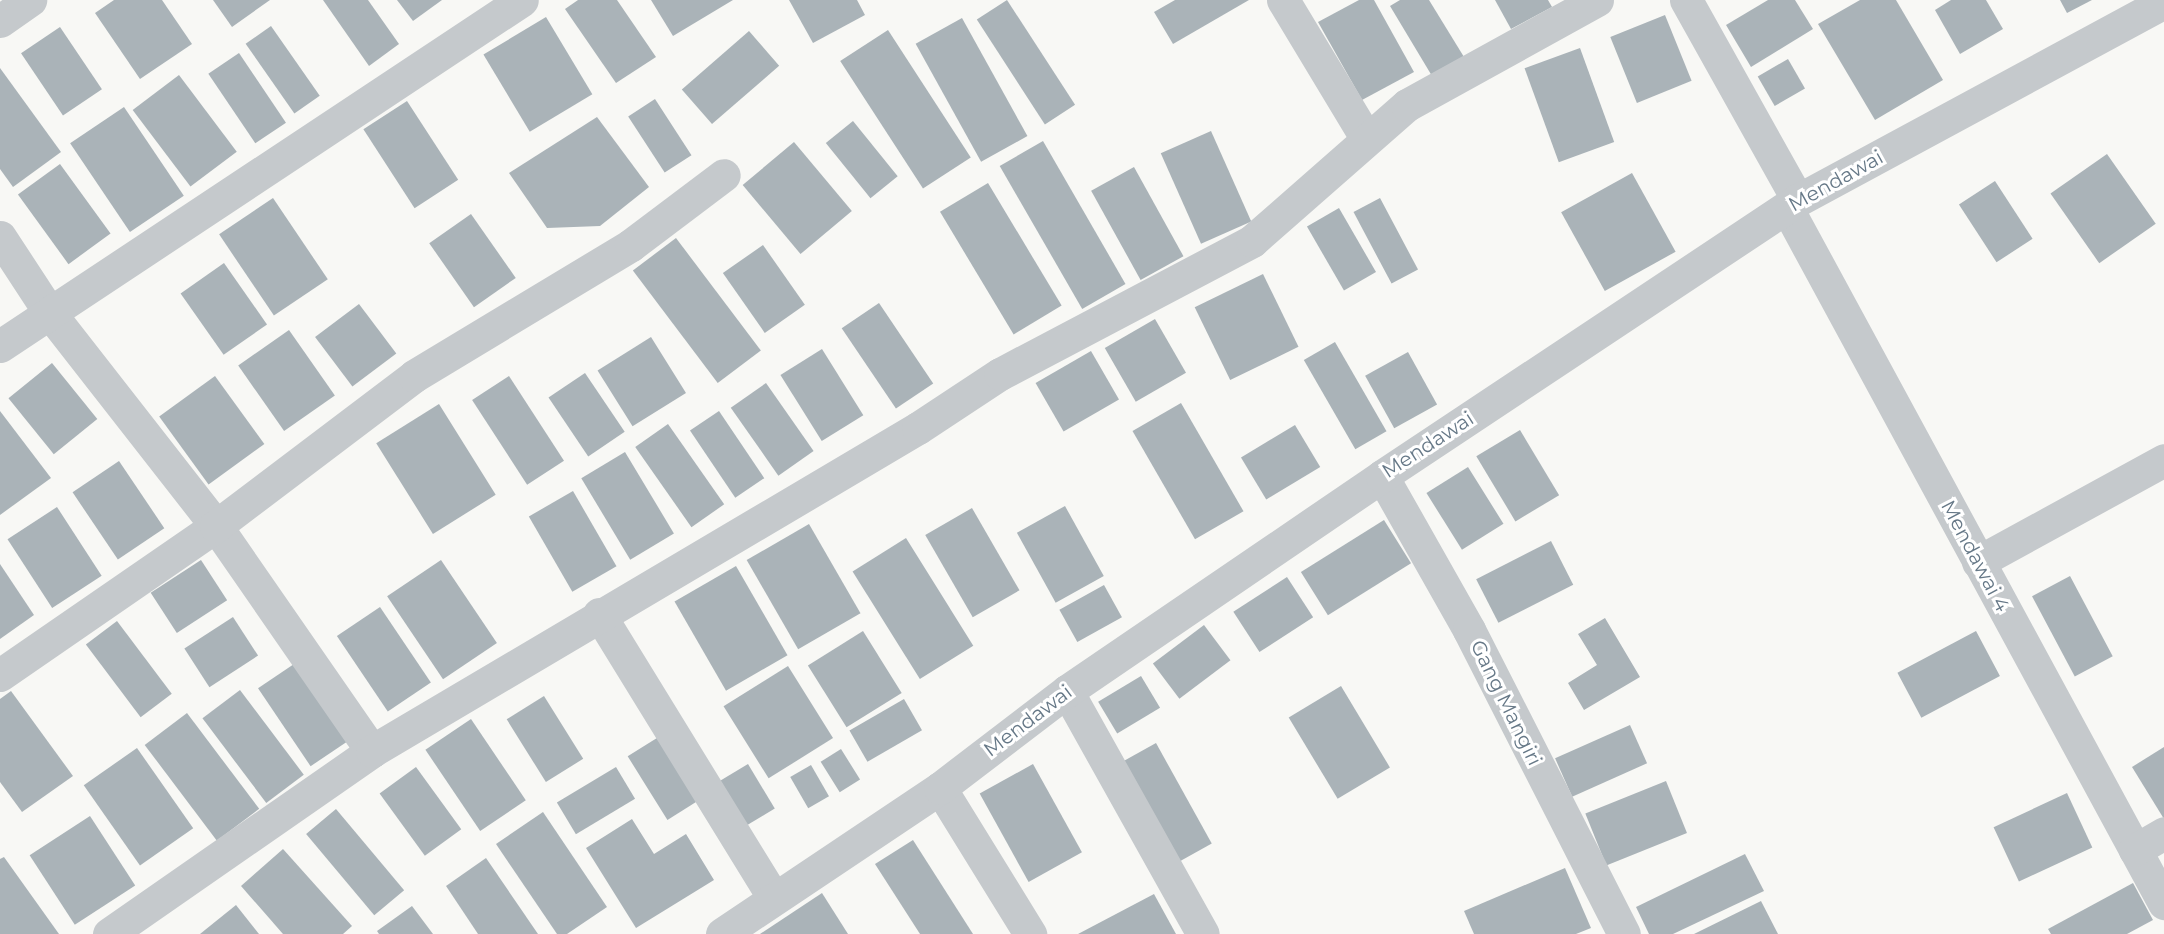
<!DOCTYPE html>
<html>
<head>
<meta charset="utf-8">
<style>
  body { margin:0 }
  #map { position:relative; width:2164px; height:934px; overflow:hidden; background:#f8f8f5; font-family:Montserrat,sans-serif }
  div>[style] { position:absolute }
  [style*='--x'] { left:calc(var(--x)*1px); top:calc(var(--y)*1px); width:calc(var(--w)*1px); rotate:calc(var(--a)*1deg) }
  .building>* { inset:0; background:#aab3b8; transform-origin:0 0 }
  .minor>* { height:33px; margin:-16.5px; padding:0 16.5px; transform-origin:16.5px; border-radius:16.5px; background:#c5c9cc }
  span { translate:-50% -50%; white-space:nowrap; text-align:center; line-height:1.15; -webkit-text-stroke:6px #fff; paint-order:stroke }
  .street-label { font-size:20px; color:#667887 }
</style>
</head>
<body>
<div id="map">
  <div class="building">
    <i style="clip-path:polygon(114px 0,162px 0,192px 44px,140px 79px,95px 13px)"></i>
    <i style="clip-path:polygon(213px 0,270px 0,232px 27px)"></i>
    <i style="clip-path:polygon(323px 0,368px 0,399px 44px,369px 66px)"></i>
    <i style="clip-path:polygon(397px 0,442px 0,413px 21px)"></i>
    <i style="clip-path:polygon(578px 0,617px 0,656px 57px,616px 83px,565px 9px)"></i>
    <i style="clip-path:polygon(651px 0,733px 0,673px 36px)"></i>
    <i style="clip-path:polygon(789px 0,857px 0,865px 15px,813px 43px)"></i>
    <i style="left:1007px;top:0;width:125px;height:36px;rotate:57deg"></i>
    <i style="clip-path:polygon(1175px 0,1249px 0,1173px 44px,1154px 12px)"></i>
    <i style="clip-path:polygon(1359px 0,1374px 0,1414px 72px,1362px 100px,1318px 22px)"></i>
    <i style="clip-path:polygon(1400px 0,1429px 0,1464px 57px,1432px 76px,1390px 6px)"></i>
    <i style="clip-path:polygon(1495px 0,1548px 0,1552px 7px,1511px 29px)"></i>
    <i style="clip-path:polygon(1768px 0,1795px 0,1813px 29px,1751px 67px,1726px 25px)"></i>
    <i style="clip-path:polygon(1860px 0,1896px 0,1943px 80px,1875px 120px,1818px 24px)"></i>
    <i style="clip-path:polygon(1951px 0,1986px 0,2003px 29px,1960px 54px,1935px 10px)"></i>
    <i style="clip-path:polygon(2060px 0,2092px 0,2067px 13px)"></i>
    <i style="left:1665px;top:15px;width:71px;height:59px;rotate:68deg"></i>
    <i style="left:546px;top:17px;width:90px;height:73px;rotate:59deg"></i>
    <i style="left:962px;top:18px;width:135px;height:53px;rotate:61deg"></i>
    <i style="left:271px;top:26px;width:85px;height:31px;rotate:55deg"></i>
    <i style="left:60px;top:27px;width:75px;height:47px;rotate:56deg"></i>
    <i style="left:888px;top:30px;width:152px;height:57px;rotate:57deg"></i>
    <i style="left:749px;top:31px;width:46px;height:89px;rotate:49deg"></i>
    <i style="left:1580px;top:48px;width:100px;height:59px;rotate:70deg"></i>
    <i style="left:239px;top:53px;width:84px;height:37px;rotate:56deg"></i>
    <i style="left:1788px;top:59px;width:34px;height:35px;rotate:60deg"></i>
    <i style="clip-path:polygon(0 68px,61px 152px,13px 187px,0 169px)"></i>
    <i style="left:179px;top:75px;width:96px;height:58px;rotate:53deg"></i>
    <i style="left:655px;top:99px;width:67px;height:32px;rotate:57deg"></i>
    <i style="left:407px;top:101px;width:94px;height:52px;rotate:57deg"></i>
    <i style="left:124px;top:107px;width:107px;height:65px;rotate:56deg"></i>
    <i style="clip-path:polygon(597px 117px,649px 187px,600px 226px,547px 228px,509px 173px)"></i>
    <i style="left:853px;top:121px;width:71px;height:35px;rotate:51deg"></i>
    <i style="left:1211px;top:131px;width:99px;height:55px;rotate:66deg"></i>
    <i style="left:1043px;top:141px;width:165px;height:50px;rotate:60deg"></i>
    <i style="left:794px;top:142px;width:90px;height:67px;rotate:50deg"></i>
    <i style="left:2107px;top:154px;width:85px;height:69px;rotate:55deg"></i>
    <i style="left:60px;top:164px;width:86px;height:52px;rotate:54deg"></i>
    <i style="left:1134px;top:167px;width:102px;height:49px;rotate:61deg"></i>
    <i style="left:1632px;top:173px;width:90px;height:81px;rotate:61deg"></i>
    <i style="left:1995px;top:181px;width:69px;height:43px;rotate:57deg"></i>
    <i style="left:988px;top:183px;width:143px;height:56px;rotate:59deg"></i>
    <i style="left:273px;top:198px;width:98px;height:65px;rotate:56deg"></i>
    <i style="left:1380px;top:198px;width:81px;height:30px;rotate:62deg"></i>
    <i style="left:1339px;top:208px;width:74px;height:37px;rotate:60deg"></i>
    <i style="left:471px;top:214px;width:78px;height:51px;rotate:55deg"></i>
    <i style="left:676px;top:238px;width:141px;height:54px;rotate:53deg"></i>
    <i style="left:763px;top:245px;width:73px;height:49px;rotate:55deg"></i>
    <i style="left:224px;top:263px;width:75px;height:53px;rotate:55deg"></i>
    <i style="left:1263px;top:274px;width:81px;height:76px;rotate:64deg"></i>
    <i style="left:879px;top:303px;width:97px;height:45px;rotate:56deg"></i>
    <i style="left:359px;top:304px;width:62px;height:55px;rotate:53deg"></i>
    <i style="left:1155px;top:319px;width:62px;height:58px;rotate:60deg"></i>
    <i style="left:289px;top:330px;width:80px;height:62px;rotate:55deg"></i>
    <i style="left:651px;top:337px;width:66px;height:63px;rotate:58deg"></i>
    <i style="left:1335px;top:342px;width:103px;height:36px;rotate:60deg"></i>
    <i style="left:822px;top:349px;width:78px;height:49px;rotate:58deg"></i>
    <i style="left:1091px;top:351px;width:56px;height:64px;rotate:60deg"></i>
    <i style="left:1408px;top:352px;width:60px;height:49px;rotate:61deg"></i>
    <i style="left:52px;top:363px;width:72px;height:56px;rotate:51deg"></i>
    <i style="left:585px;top:373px;width:71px;height:44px;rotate:56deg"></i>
    <i style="left:215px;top:376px;width:84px;height:69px;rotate:54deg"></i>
    <i style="left:509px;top:376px;width:101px;height:44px;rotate:57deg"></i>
    <i style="left:766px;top:383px;width:83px;height:43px;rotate:55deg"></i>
    <i style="left:1181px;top:403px;width:125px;height:56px;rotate:60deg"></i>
    <i style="left:439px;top:404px;width:107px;height:74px;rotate:58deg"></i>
    <i style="clip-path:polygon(0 411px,51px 478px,0 515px)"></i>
    <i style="left:719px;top:411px;width:81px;height:35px;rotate:56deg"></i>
    <i style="left:668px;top:424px;width:98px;height:40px;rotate:55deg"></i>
    <i style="left:1295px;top:425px;width:49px;height:63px;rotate:59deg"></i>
    <i style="left:1520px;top:430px;width:76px;height:51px;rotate:59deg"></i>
    <i style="left:625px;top:452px;width:95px;height:51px;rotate:59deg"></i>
    <i style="left:119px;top:461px;width:81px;height:56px;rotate:56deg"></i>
    <i style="left:1468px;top:467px;width:67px;height:49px;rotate:58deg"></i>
    <i style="left:573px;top:491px;width:87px;height:51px;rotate:60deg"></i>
    <i style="left:1065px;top:506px;width:80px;height:55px;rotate:61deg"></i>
    <i style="left:57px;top:507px;width:82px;height:59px;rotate:57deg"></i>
    <i style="left:972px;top:508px;width:95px;height:54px;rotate:60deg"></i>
    <i style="left:1384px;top:520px;width:51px;height:98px;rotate:58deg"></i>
    <i style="left:809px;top:524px;width:103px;height:72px;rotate:60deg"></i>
    <i style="left:906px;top:538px;width:127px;height:63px;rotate:58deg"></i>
    <i style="left:1551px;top:541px;width:49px;height:84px;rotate:63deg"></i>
    <i style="left:201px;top:560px;width:48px;height:60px;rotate:57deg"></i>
    <i style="left:441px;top:560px;width:100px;height:65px;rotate:56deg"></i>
    <i style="clip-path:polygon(0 564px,34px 615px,0 639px)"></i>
    <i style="left:736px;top:566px;width:103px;height:71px;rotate:60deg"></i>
    <i style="left:2070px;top:576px;width:91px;height:43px;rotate:62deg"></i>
    <i style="left:1287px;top:577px;width:48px;height:64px;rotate:57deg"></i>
    <i style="left:1104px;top:585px;width:37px;height:51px;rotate:61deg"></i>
    <i style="left:380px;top:607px;width:91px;height:52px;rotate:56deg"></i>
    <i style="left:233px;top:617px;width:46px;height:58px;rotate:57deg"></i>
    <i style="clip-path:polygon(1605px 618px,1640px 677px,1584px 710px,1568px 683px,1597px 665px,1578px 634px)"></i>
    <i style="left:117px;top:621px;width:91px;height:39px;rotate:53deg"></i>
    <i style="left:1204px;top:625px;width:44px;height:64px;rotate:53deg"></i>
    <i style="left:863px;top:631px;width:73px;height:65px;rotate:58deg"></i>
    <i style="left:1976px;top:631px;width:51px;height:89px;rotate:62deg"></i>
    <i style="left:297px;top:662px;width:94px;height:47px;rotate:56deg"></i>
    <i style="left:788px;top:666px;width:85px;height:76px;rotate:58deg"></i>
    <i style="left:1141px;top:676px;width:37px;height:50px;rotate:59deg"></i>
    <i style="left:1341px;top:686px;width:95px;height:61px;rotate:59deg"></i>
    <i style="left:240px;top:690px;width:106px;height:47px;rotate:53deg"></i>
    <i style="clip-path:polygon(11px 691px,73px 776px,22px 812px,0 782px,0 699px)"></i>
    <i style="left:544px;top:696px;width:74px;height:44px;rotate:58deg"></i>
    <i style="left:904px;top:699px;width:36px;height:63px;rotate:60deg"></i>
    <i style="left:187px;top:713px;width:120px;height:53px;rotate:53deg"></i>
    <i style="left:471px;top:719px;width:98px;height:55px;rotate:56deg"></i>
    <i style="left:1630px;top:725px;width:42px;height:82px;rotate:66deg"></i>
    <i style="left:665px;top:733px;width:75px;height:44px;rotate:58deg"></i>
    <i style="left:1156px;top:743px;width:115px;height:40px;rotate:61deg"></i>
    <i style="clip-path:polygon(2164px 747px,2164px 819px,2132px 767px)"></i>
    <i style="left:137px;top:748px;width:98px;height:65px;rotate:55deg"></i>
    <i style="left:841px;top:749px;width:36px;height:24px;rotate:58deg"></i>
    <i style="left:748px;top:764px;width:52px;height:33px;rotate:59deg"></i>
    <i style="left:1033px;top:764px;width:101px;height:61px;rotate:61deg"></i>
    <i style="left:811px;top:765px;width:36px;height:24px;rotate:60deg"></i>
    <i style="left:416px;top:767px;width:77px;height:45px;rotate:54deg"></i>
    <i style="left:616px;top:767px;width:37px;height:69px;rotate:59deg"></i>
    <i style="left:1666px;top:781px;width:56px;height:87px;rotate:68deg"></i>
    <i style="left:2067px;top:793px;width:60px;height:81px;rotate:65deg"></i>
    <i style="left:336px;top:809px;width:106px;height:39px;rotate:50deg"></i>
    <i style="clip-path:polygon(543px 812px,607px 907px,567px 934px,557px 934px,496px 844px)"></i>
    <i style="left:90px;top:816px;width:83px;height:72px;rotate:57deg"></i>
    <i style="clip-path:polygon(632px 819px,654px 854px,686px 834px,714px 880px,636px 928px,586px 848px)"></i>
    <i style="clip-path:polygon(913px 840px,973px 934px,920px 934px,875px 864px)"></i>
    <i style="clip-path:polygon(283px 849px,352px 926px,343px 934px,283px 934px,241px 886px)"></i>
    <i style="clip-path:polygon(1745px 854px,1764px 891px,1673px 934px,1649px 934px,1636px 907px)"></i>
    <i style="clip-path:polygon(4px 857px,59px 934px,0 934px,0 859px)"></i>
    <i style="clip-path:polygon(486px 858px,538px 934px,478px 934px,446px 886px)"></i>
    <i style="clip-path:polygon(1565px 868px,1591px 928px,1576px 934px,1474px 934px,1464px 911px)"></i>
    <i style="clip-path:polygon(2133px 883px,2153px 920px,2127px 934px,2051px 934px,2048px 929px)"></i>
    <i style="clip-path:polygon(822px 893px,848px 934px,760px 934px)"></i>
    <i style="clip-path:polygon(1154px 894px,1176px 934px,1078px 934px)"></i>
    <i style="clip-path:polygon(1761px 901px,1778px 934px,1694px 934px)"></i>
    <i style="clip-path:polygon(236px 905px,259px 934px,200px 934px)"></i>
    <i style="clip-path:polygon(412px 906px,433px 934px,379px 934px,377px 931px)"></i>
  </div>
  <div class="minor">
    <i style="--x:1283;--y:0;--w:162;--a:58.9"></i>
    <i style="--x:1686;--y:0;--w:229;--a:60.8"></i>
    <i style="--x:0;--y:21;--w:37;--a:-35"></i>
    <i style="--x:1787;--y:208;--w:791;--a:61.52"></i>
    <i style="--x:0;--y:237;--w:90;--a:56.8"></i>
    <i style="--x:49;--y:312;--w:271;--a:52"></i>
    <i style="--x:216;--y:526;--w:274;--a:55.3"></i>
    <i style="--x:0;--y:346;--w:626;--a:-33.54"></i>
    <i style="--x:1382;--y:476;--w:177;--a:60.5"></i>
    <i style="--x:1469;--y:630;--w:341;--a:63"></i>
    <i style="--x:1978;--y:562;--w:212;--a:-28.7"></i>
    <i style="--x:599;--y:614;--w:334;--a:58.4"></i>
    <i style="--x:0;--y:675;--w:262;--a:-34.6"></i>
    <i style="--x:216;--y:526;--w:248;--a:-37.1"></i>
    <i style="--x:414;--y:376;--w:253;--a:-31.1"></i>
    <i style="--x:631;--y:245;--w:116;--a:-37"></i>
    <i style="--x:1067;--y:691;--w:278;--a:60.8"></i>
    <i style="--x:940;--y:788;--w:172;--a:58.3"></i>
    <i style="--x:2135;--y:850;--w:34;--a:-30"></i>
    <i style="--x:109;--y:934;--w:320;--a:-34.8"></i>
    <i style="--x:372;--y:751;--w:634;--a:-30.61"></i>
    <i style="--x:918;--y:428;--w:98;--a:-33.4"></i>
    <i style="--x:1000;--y:374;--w:285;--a:-27.8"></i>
    <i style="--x:1252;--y:241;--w:206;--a:-41.3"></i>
    <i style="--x:1407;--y:105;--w:217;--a:-28.9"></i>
    <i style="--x:722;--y:934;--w:262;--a:-33.8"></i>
    <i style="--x:940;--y:788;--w:160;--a:-37.4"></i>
    <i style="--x:1067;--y:691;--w:381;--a:-34.3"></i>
    <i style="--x:1382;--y:476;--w:499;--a:-33.6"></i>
    <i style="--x:1798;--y:200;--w:416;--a:-28.4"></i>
  </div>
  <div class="street-label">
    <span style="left:1836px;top:181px;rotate:-29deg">Mendawai</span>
    <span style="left:1428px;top:445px;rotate:-33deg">Mendawai</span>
    <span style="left:1975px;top:556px;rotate:62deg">Mendawai 4</span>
    <span style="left:1506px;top:703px;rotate:64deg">Gang Mangiri</span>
    <span style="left:1028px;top:721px;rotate:-37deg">Mendawai</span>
  </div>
</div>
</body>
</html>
